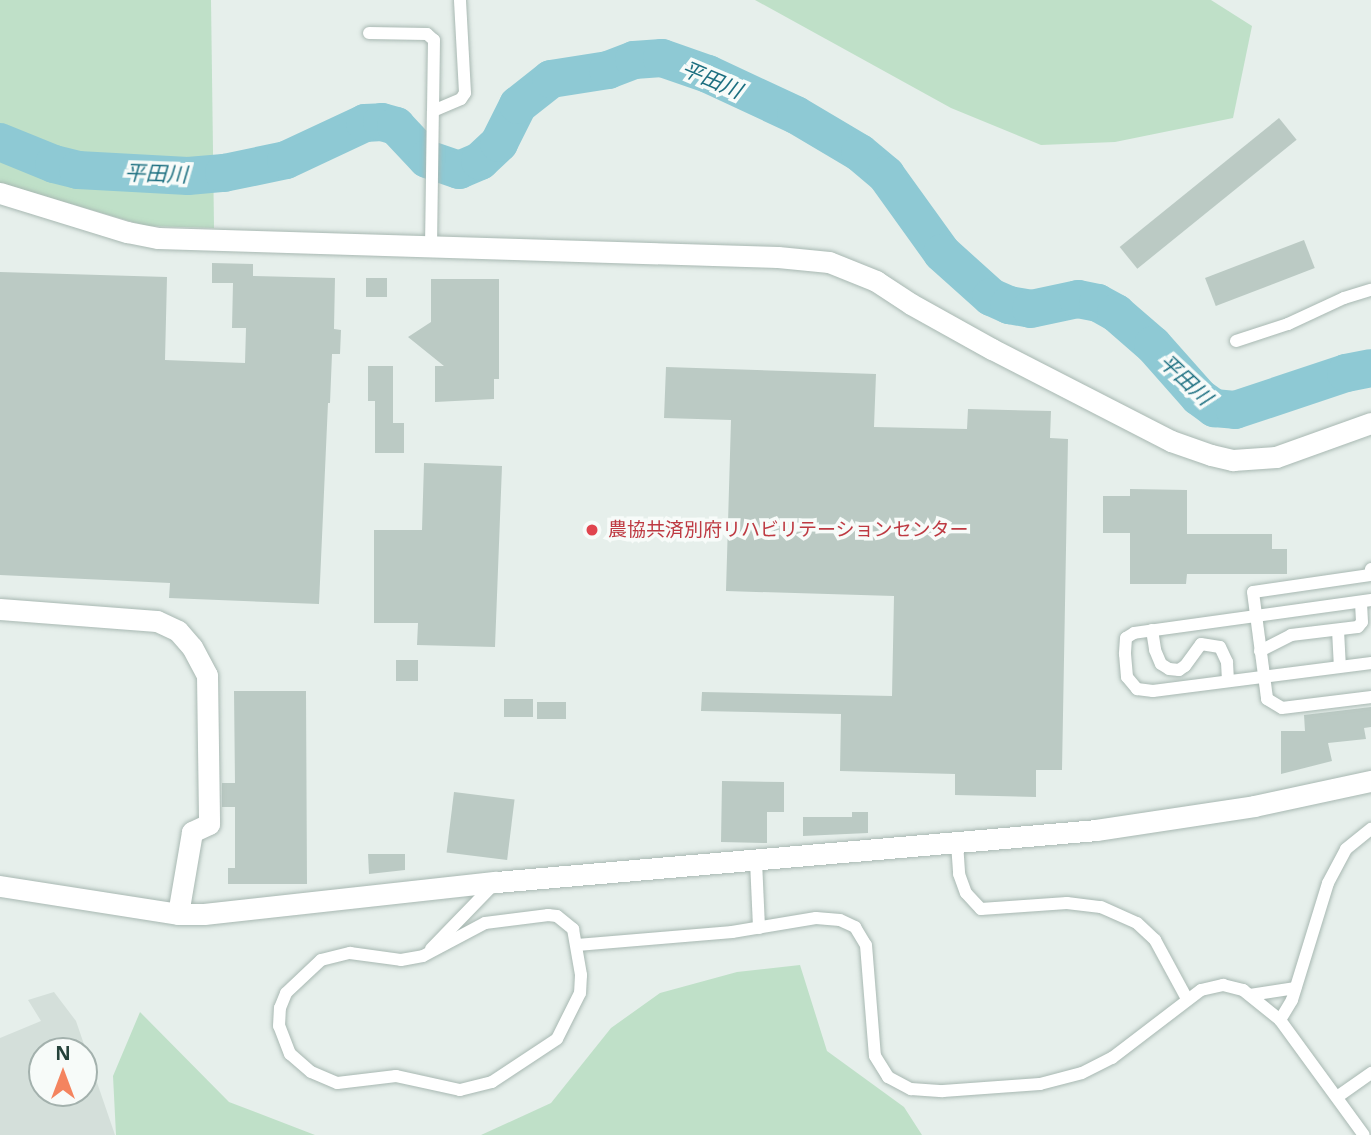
<!DOCTYPE html>
<html>
<head>
<meta charset="utf-8">
<style>
  body { margin:0 }
  #map { position:relative; width:1371px; height:1135px; overflow:hidden; background:#e6efeb; font-family:"Noto Sans","Noto Sans JP",sans-serif }
  div>[style] { position:absolute }
  [style*='--x'] { left:calc(var(--x)*1px); top:calc(var(--y)*1px); width:calc(var(--w)*1px); rotate:calc(var(--a)*1deg) }
  .built>* { inset:0; background:#d4dfda }
  .green>* { inset:0; background:#bfe0c8 }
  .river>* { height:38px; margin:-19px; padding:0 19px; transform-origin:19px; border-radius:19px; background:#8ec9d4 }
  .building>* { inset:0; background:#bbcac4; transform-origin:0 0 }
  .roads { filter:drop-shadow(0 0 2px #a8b8b2) drop-shadow(0 0 2px #a8b8b2) }
  .service>* { height:12px; margin:-6px; padding:0 6px; transform-origin:6px; border-radius:6px; background:#fff }
  .minor>* { height:21px; margin:-10.5px; padding:0 10.5px; transform-origin:10.5px; border-radius:10.5px; background:#fff }
  .tertiary>* { height:21px; margin:-10.5px; padding:0 10.5px; transform-origin:10.5px; border-radius:10.5px; background:#fff }
  .dots>* { width:19px; height:19px; translate:-50% -50%; box-sizing:border-box; border:4px solid #f7fbf9; border-radius:50% }
  span { translate:-50% -50%; white-space:nowrap; text-align:center; line-height:1.15; -webkit-text-stroke:7px #f7fbf9; paint-order:stroke }
  .health-label { font-size:19px; color:#be3a42 }
  .left { translate:0 -50%; text-align:left }
  .water-label { font-size:21px; color:#1c6f80; font-style:italic }
  .north { position:absolute; left:28px; top:1037px; width:70px; height:70px; box-sizing:border-box; background:#f7fbf9; border:2px solid #a3b1ad; border-radius:50%; rotate:0deg; font-size:19px; font-weight:700; line-height:28px; text-align:center; color:#24423a }
  .north::after { content:''; display:block; margin:auto; width:24px; height:32px; background:#f4845f; clip-path:polygon(50% 0,100% 100%,50% 72%,0 100%) }
</style>
</head>
<body>
<div id="map">
  <div class="built">
    <i style="clip-path:polygon(evenodd,54px 992px,76px 1021px,115px 1135px,0 1135px,0 1038px,41px 1021px,28px 1000px,54px 992px,42px 1051px,84px 1051px,84px 1093px,42px 1093px,42px 1051px)"></i>
  </div>
  <div class="green">
    <i style="clip-path:polygon(0 0,211px 0,214px 228px,146px 226px,0 183px)"></i>
    <i style="clip-path:polygon(755px 0,1211px 0,1252px 26px,1233px 118px,1115px 142px,1041px 145px,951px 108px)"></i>
    <i style="clip-path:polygon(800px 965px,827px 1051px,904px 1107px,922px 1135px,481px 1135px,551px 1103px,611px 1028px,660px 993px,737px 972px)"></i>
    <i style="clip-path:polygon(140px 1012px,229px 1102px,315px 1135px,116px 1135px,113px 1076px)"></i>
  </div>
  <div class="river">
    <i style="--x:0;--y:142;--w:58;--a:22.2"></i>
    <i style="--x:54;--y:164;--w:25;--a:14"></i>
    <i style="--x:78;--y:170;--w:110;--a:3.1"></i>
    <i style="--x:188;--y:176;--w:36;--a:-5"></i>
    <i style="--x:224;--y:173;--w:63;--a:-11.8"></i>
    <i style="--x:286;--y:160;--w:87;--a:-25.1"></i>
    <i style="--x:365;--y:123;--w:17;--a:-3"></i>
    <i style="--x:382;--y:122;--w:15;--a:16"></i>
    <i style="--x:396;--y:126;--w:45;--a:46.8"></i>
    <i style="--x:427;--y:159;--w:34;--a:19"></i>
    <i style="--x:459;--y:170;--w:23;--a:-23"></i>
    <i style="--x:480;--y:161;--w:26;--a:-43"></i>
    <i style="--x:499;--y:143;--w:42;--a:-63.4"></i>
    <i style="--x:518;--y:105;--w:42;--a:-38.2"></i>
    <i style="--x:551;--y:79;--w:58;--a:-9"></i>
    <i style="--x:608;--y:70;--w:28;--a:-21"></i>
    <i style="--x:634;--y:60;--w:28;--a:-4"></i>
    <i style="--x:662;--y:58;--w:49;--a:19.2"></i>
    <i style="--x:708;--y:74;--w:97;--a:25"></i>
    <i style="--x:796;--y:115;--w:74;--a:30.7"></i>
    <i style="--x:860;--y:153;--w:34;--a:40"></i>
    <i style="--x:886;--y:175;--w:96;--a:54.3"></i>
    <i style="--x:942;--y:253;--w:66;--a:41.9"></i>
    <i style="--x:991;--y:297;--w:20;--a:24"></i>
    <i style="--x:1009;--y:305;--w:22;--a:10"></i>
    <i style="--x:1031;--y:309;--w:48;--a:-12"></i>
    <i style="--x:1078;--y:299;--w:20;--a:11"></i>
    <i style="--x:1098;--y:303;--w:21;--a:29"></i>
    <i style="--x:1116;--y:313;--w:49;--a:40.9"></i>
    <i style="--x:1153;--y:345;--w:69;--a:48.5"></i>
    <i style="--x:1199;--y:397;--w:19;--a:36"></i>
    <i style="--x:1214;--y:408;--w:21;--a:5"></i>
    <i style="--x:1235;--y:410;--w:117;--a:-18.4"></i>
    <i style="--x:1346;--y:373;--w:25;--a:-11"></i>
  </div>
  <div class="building">
    <i style="left:1279px;top:118px;width:28px;height:205px;rotate:51deg"></i>
    <i style="left:1304px;top:240px;width:30px;height:106px;rotate:69deg"></i>
    <i style="clip-path:polygon(212px 263px,253px 264px,253px 276px,335px 278px,334px 329px,341px 330px,340px 354px,332px 354px,330px 403px,328px 403px,319px 604px,169px 598px,170px 583px,0 575px,0 272px,167px 277px,165px 360px,245px 363px,246px 328px,232px 328px,233px 283px,212px 283px)"></i>
    <i style="left:366px;top:278px;width:21px;height:19px"></i>
    <i style="clip-path:polygon(431px 279px,499px 279px,499px 379px,494px 379px,494px 399px,435px 402px,435px 366px,444px 366px,408px 337px,431px 322px)"></i>
    <i style="clip-path:polygon(368px 366px,393px 366px,393px 423px,404px 423px,404px 453px,375px 453px,375px 401px,368px 401px)"></i>
    <i style="clip-path:polygon(666px 367px,876px 374px,874px 427px,967px 429px,968px 409px,1051px 411px,1050px 438px,1068px 439px,1062px 770px,1036px 770px,1036px 797px,955px 795px,955px 774px,840px 771px,841px 714px,701px 711px,702px 692px,892px 696px,894px 596px,726px 591px,731px 420px,664px 418px)"></i>
    <i style="clip-path:polygon(424px 463px,502px 466px,495px 647px,417px 645px,418px 623px,374px 623px,374px 530px,422px 530px)"></i>
    <i style="clip-path:polygon(1130px 489px,1187px 490px,1187px 534px,1272px 534px,1272px 549px,1287px 549px,1287px 574px,1187px 574px,1186px 584px,1130px 584px,1130px 533px,1103px 533px,1103px 496px,1130px 496px)"></i>
    <i style="left:396px;top:660px;width:22px;height:21px"></i>
    <i style="clip-path:polygon(234px 691px,306px 691px,307px 884px,228px 884px,228px 868px,235px 868px,235px 807px,222px 807px,222px 783px,235px 783px)"></i>
    <i style="left:533px;top:699px;width:18px;height:29px;rotate:90deg"></i>
    <i style="left:537px;top:702px;width:29px;height:17px"></i>
    <i style="clip-path:polygon(1371px 707px,1371px 727px,1364px 728px,1366px 739px,1328px 743px,1332px 761px,1281px 774px,1281px 731px,1305px 731px,1304px 715px)"></i>
    <i style="clip-path:polygon(722px 781px,784px 782px,784px 812px,767px 812px,767px 843px,721px 842px)"></i>
    <i style="left:454px;top:792px;width:61px;height:61px;rotate:7deg"></i>
    <i style="clip-path:polygon(852px 812px,868px 812px,868px 833px,803px 836px,803px 817px,852px 817px)"></i>
    <i style="clip-path:polygon(368px 854px,405px 854px,405px 870px,369px 874px)"></i>
  </div>
  <div class="roads">
    <div class="service">
      <i style="--x:369;--y:33;--w:58;--a:1"></i>
      <i style="--x:427;--y:34;--w:9;--a:41"></i>
      <i style="--x:434;--y:40;--w:71;--a:90.8"></i>
      <i style="--x:431;--y:247;--w:136;--a:-89.2"></i>
      <i style="--x:433;--y:111;--w:30;--a:-23"></i>
      <i style="--x:461;--y:99;--w:7;--a:-56"></i>
      <i style="--x:465;--y:93;--w:93;--a:-93.1"></i>
      <i style="--x:1236;--y:341;--w:55;--a:-18.1"></i>
      <i style="--x:1288;--y:324;--w:62;--a:-24.9"></i>
      <i style="--x:1344;--y:298;--w:28;--a:-17"></i>
      <i style="--x:1371;--y:569;--w:6;--a:99"></i>
      <i style="--x:1370;--y:575;--w:118;--a:171.7"></i>
      <i style="--x:1253;--y:592;--w:108;--a:82.5"></i>
      <i style="--x:1267;--y:699;--w:17;--a:31"></i>
      <i style="--x:1282;--y:708;--w:90;--a:-7"></i>
      <i style="--x:1371;--y:600;--w:239;--a:172.1"></i>
      <i style="--x:1134;--y:633;--w:9;--a:148"></i>
      <i style="--x:1126;--y:638;--w:16;--a:94"></i>
      <i style="--x:1125;--y:654;--w:23;--a:85"></i>
      <i style="--x:1127;--y:677;--w:16;--a:50"></i>
      <i style="--x:1137;--y:689;--w:16;--a:7"></i>
      <i style="--x:1153;--y:691;--w:220;--a:-7.3"></i>
      <i style="--x:1152;--y:630;--w:20;--a:81"></i>
      <i style="--x:1155;--y:650;--w:15;--a:67"></i>
      <i style="--x:1161;--y:664;--w:9;--a:32"></i>
      <i style="--x:1169;--y:669;--w:10;--a:6"></i>
      <i style="--x:1179;--y:670;--w:7;--a:-34"></i>
      <i style="--x:1185;--y:666;--w:27;--a:-54"></i>
      <i style="--x:1201;--y:644;--w:19;--a:9"></i>
      <i style="--x:1220;--y:647;--w:17;--a:65"></i>
      <i style="--x:1227;--y:662;--w:19;--a:87"></i>
      <i style="--x:1338;--y:630;--w:36;--a:87"></i>
      <i style="--x:1260;--y:651;--w:35;--a:-27"></i>
      <i style="--x:1291;--y:635;--w:67;--a:-6.8"></i>
      <i style="--x:1358;--y:627;--w:6;--a:-51"></i>
      <i style="--x:1362;--y:622;--w:20;--a:-93"></i>
      <i style="--x:957;--y:843;--w:31;--a:86"></i>
      <i style="--x:959;--y:874;--w:20;--a:70"></i>
      <i style="--x:966;--y:893;--w:22;--a:47"></i>
      <i style="--x:981;--y:909;--w:86;--a:-4"></i>
      <i style="--x:1067;--y:903;--w:34;--a:7"></i>
      <i style="--x:1101;--y:907;--w:39;--a:24"></i>
      <i style="--x:1137;--y:923;--w:25;--a:43"></i>
      <i style="--x:1155;--y:940;--w:67;--a:61.5"></i>
      <i style="--x:756;--y:861;--w:67;--a:87.4"></i>
      <i style="--x:548;--y:915;--w:9;--a:6"></i>
      <i style="--x:557;--y:916;--w:21;--a:39"></i>
      <i style="--x:573;--y:929;--w:47;--a:80.1"></i>
      <i style="--x:581;--y:975;--w:18;--a:93"></i>
      <i style="--x:580;--y:993;--w:51;--a:116.6"></i>
      <i style="--x:557;--y:1039;--w:78;--a:146.5"></i>
      <i style="--x:492;--y:1082;--w:33;--a:166"></i>
      <i style="--x:460;--y:1090;--w:66;--a:-167.7"></i>
      <i style="--x:396;--y:1076;--w:59;--a:173.2"></i>
      <i style="--x:337;--y:1083;--w:28;--a:-157"></i>
      <i style="--x:311;--y:1072;--w:28;--a:-139"></i>
      <i style="--x:290;--y:1054;--w:30;--a:-111"></i>
      <i style="--x:279;--y:1026;--w:18;--a:-87"></i>
      <i style="--x:280;--y:1008;--w:16;--a:-68"></i>
      <i style="--x:286;--y:993;--w:48;--a:-43.3"></i>
      <i style="--x:321;--y:960;--w:30;--a:-14"></i>
      <i style="--x:350;--y:953;--w:51;--a:7.8"></i>
      <i style="--x:401;--y:960;--w:22;--a:-10"></i>
      <i style="--x:423;--y:956;--w:70;--a:-28"></i>
      <i style="--x:485;--y:923;--w:64;--a:-7.2"></i>
      <i style="--x:577;--y:945;--w:156;--a:-4.8"></i>
      <i style="--x:732;--y:932;--w:85;--a:-9.5"></i>
      <i style="--x:816;--y:918;--w:24;--a:5"></i>
      <i style="--x:840;--y:920;--w:17;--a:25"></i>
      <i style="--x:855;--y:927;--w:21;--a:59"></i>
      <i style="--x:866;--y:945;--w:111;--a:85.4"></i>
      <i style="--x:875;--y:1056;--w:25;--a:58"></i>
      <i style="--x:888;--y:1077;--w:26;--a:28"></i>
      <i style="--x:911;--y:1089;--w:32;--a:4"></i>
      <i style="--x:943;--y:1091;--w:97;--a:-4.1"></i>
      <i style="--x:1040;--y:1084;--w:43;--a:-14.7"></i>
      <i style="--x:1082;--y:1073;--w:34;--a:-27"></i>
      <i style="--x:1112;--y:1058;--w:112;--a:-37.4"></i>
      <i style="--x:1201;--y:990;--w:23;--a:-13"></i>
      <i style="--x:1223;--y:985;--w:21;--a:14"></i>
      <i style="--x:1243;--y:990;--w:48;--a:39"></i>
      <i style="--x:1280;--y:1020;--w:142;--a:53.9"></i>
      <i style="--x:431;--y:949;--w:93;--a:-45.9"></i>
      <i style="--x:1250;--y:995;--w:46;--a:-8.8"></i>
      <i style="--x:1280;--y:1020;--w:23;--a:-59"></i>
      <i style="--x:1292;--y:1000;--w:122;--a:-72.9"></i>
      <i style="--x:1328;--y:883;--w:38;--a:-62"></i>
      <i style="--x:1346;--y:849;--w:32;--a:-39"></i>
      <i style="--x:1337;--y:1097;--w:42;--a:-35.2"></i>
    </div>
    <div class="minor">
      <i style="--x:0;--y:609;--w:157;--a:4.4"></i>
      <i style="--x:157;--y:621;--w:23;--a:25"></i>
      <i style="--x:178;--y:631;--w:21;--a:49"></i>
      <i style="--x:192;--y:647;--w:32;--a:62"></i>
      <i style="--x:207;--y:675;--w:149;--a:89.2"></i>
      <i style="--x:209;--y:824;--w:19;--a:155"></i>
      <i style="--x:192;--y:832;--w:83;--a:99.7"></i>
      <i style="--x:0;--y:886;--w:180;--a:8.9"></i>
      <i style="--x:178;--y:914;--w:26;--a:0"></i>
      <i style="--x:204;--y:914;--w:294;--a:-6.3"></i>
      <i style="--x:496;--y:882;--w:602;--a:-4.95"></i>
      <i style="--x:1096;--y:830;--w:160;--a:-8.6"></i>
      <i style="--x:1254;--y:806;--w:120;--a:-12.1"></i>
    </div>
    <div class="tertiary">
      <i style="--x:0;--y:193;--w:133;--a:17.1"></i>
      <i style="--x:127;--y:232;--w:32;--a:11"></i>
      <i style="--x:158;--y:238;--w:620;--a:1.76"></i>
      <i style="--x:778;--y:257;--w:51;--a:5.6"></i>
      <i style="--x:829;--y:262;--w:51;--a:22"></i>
      <i style="--x:876;--y:281;--w:42;--a:33.3"></i>
      <i style="--x:911;--y:304;--w:93;--a:29.1"></i>
      <i style="--x:992;--y:349;--w:201;--a:27.2"></i>
      <i style="--x:1171;--y:441;--w:42;--a:19.3"></i>
      <i style="--x:1211;--y:455;--w:23;--a:13"></i>
      <i style="--x:1233;--y:460;--w:43;--a:-4"></i>
      <i style="--x:1276;--y:457;--w:101;--a:-19.7"></i>
    </div>
  </div>
  <div class="dots">
    <i style="left:592px;top:530px;background:#e0444e"></i>
  </div>
  <div class="health-label">
    <span class="left" style="left:608px;top:530px">農協共済別府リハビリテーションセンター</span>
  </div>
  <div class="water-label">
    <span style="left:712px;top:79px;rotate:23deg">平田川</span>
    <span style="left:156px;top:173px;rotate:2deg">平田川</span>
    <span style="left:1186px;top:379px;rotate:43deg">平田川</span>
  </div>
  <div class="north">N</div>
</div>
</body>
</html>
